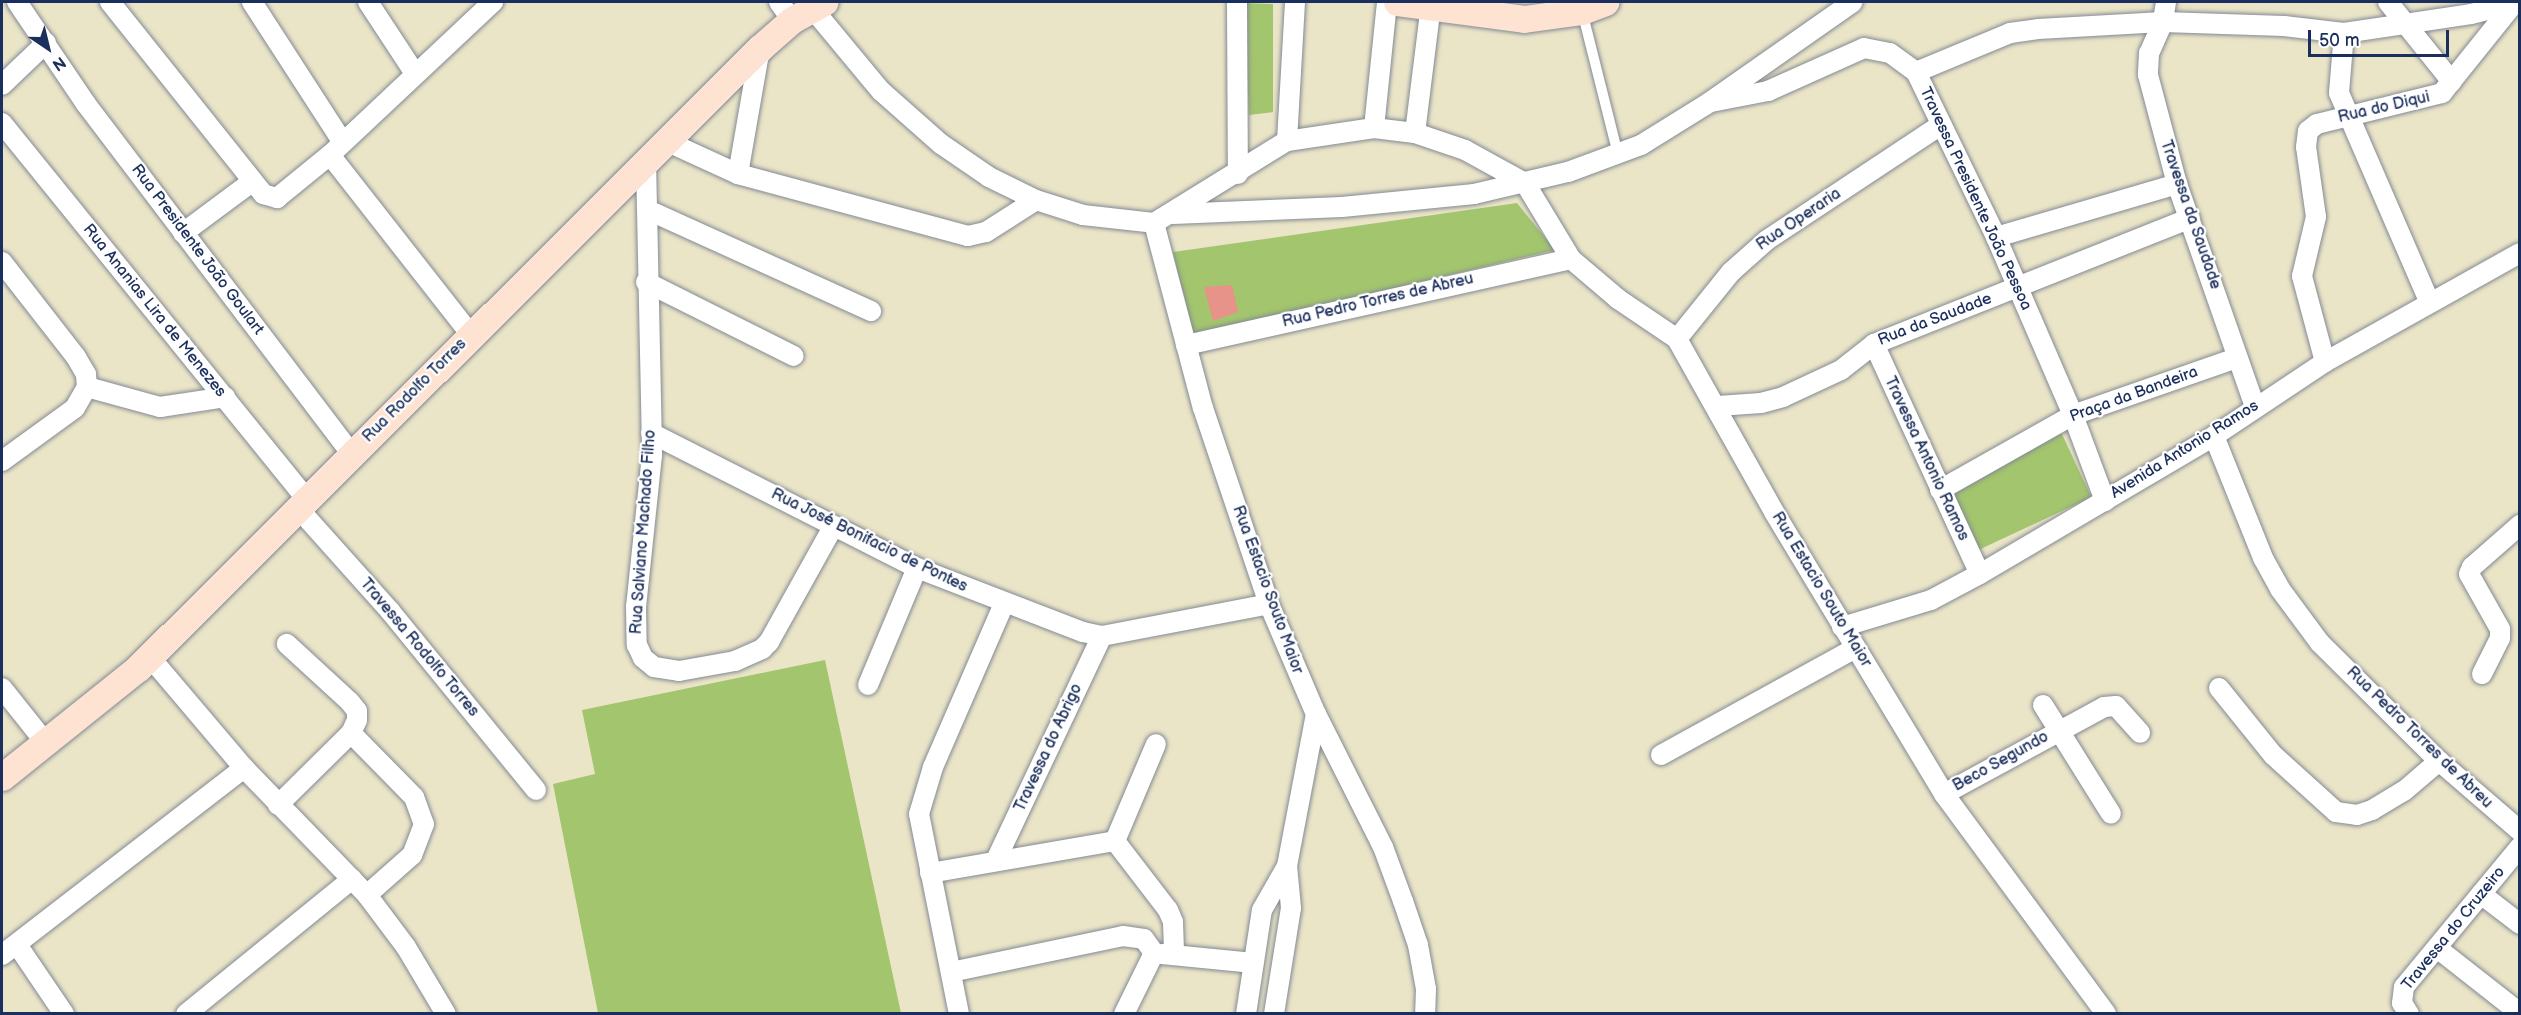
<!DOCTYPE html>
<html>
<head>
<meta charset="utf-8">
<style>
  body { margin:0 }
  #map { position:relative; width:2521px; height:1015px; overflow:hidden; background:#ebe5c8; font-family:"Balsamiq Sans",sans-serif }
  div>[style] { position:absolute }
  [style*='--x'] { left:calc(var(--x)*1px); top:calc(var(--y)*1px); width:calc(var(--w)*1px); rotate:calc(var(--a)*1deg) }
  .green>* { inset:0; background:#a3c56e; transform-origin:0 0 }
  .building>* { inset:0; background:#e79389 }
  .roads { filter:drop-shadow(0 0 2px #838a93) drop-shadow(0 0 2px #838a93) }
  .lane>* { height:10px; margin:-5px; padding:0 5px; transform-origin:5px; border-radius:5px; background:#fff }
  .street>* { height:20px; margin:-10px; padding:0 10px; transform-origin:10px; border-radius:10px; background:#fff }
  .secondary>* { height:27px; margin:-13.5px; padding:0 13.5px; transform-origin:13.5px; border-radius:13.5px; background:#fee3d2 }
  span { translate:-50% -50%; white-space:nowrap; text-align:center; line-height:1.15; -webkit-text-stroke:4.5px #fff; paint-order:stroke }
  .street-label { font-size:16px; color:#1b2f5e }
  .frame { position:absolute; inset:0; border:3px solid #1b2f5e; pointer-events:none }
  .north { position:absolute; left:18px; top:18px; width:60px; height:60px; -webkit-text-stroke:4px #fff; paint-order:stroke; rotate:145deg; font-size:16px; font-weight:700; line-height:24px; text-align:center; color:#1b2f5e }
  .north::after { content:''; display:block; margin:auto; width:21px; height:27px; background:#1b2f5e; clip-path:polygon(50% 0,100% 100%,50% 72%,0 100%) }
  .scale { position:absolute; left:2308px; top:30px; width:141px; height:27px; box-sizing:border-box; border:3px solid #1b2f5e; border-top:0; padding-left:8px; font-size:18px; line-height:21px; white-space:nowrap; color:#1b2f5e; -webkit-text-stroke:4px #fff; paint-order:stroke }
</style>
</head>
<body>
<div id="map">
  <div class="green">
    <i style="clip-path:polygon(1244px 3px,1273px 4px,1273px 112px,1249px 115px)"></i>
    <i style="clip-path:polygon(1517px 203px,1555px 250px,1192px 336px,1173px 252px)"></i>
    <i style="left:2061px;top:432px;width:72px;height:124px;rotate:65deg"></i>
    <i style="clip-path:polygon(825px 660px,901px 1013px,598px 1013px,553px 784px,595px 774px,582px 710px)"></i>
  </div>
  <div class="building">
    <i style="clip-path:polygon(1232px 285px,1238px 312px,1213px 321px,1204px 287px)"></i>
  </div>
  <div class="roads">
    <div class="lane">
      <i style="--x:1582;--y:11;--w:147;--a:75.9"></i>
    </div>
    <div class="street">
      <i style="--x:17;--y:2;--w:123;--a:55.9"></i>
      <i style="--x:86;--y:104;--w:440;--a:52.8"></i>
      <i style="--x:110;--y:2;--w:246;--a:51.4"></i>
      <i style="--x:263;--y:194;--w:15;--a:16"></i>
      <i style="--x:277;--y:198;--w:68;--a:-39.1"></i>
      <i style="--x:330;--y:155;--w:224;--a:-43.2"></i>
      <i style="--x:252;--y:2;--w:166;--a:57.1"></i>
      <i style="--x:368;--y:2;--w:84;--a:56.7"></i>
      <i style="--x:779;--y:2;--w:22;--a:54"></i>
      <i style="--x:1237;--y:2;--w:172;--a:89.7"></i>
      <i style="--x:2166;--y:2;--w:20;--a:99"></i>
      <i style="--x:2163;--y:22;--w:34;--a:114"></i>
      <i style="--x:2149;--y:53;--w:22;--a:93"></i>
      <i style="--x:2148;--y:75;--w:113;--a:75.1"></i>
      <i style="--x:2177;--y:184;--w:236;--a:70.7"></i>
      <i style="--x:2388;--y:2;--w:102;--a:51.3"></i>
      <i style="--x:812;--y:8;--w:108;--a:50.3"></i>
      <i style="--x:881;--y:91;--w:80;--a:41.5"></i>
      <i style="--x:941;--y:144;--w:58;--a:34.5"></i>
      <i style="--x:989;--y:177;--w:52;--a:26.1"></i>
      <i style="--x:1036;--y:200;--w:49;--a:17.7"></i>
      <i style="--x:1083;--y:215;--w:71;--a:6.4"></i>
      <i style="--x:1154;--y:223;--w:156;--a:-31.7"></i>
      <i style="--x:1287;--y:141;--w:88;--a:-8.5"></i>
      <i style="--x:1374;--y:128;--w:41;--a:7"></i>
      <i style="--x:1415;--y:133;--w:53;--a:18.8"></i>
      <i style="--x:1465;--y:150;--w:68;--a:28.8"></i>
      <i style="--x:2344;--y:33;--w:60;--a:94.8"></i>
      <i style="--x:2339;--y:93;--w:227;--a:66.6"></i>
      <i style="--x:1916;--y:72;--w:102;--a:-22.5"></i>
      <i style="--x:2010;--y:33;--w:28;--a:-8"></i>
      <i style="--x:2038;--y:29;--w:125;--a:-3.2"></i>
      <i style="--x:2163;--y:22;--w:121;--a:1.9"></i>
      <i style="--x:2284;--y:26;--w:60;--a:6.7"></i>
      <i style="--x:2344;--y:33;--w:128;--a:-8.5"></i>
      <i style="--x:2471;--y:14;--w:49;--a:-14"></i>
      <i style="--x:2;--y:85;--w:61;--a:-43.7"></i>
      <i style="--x:1711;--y:102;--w:58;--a:-10.9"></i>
      <i style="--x:1768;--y:91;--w:105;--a:-24.1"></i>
      <i style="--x:1864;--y:48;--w:26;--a:11"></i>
      <i style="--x:1890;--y:53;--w:32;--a:36"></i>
      <i style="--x:1916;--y:72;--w:183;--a:64.1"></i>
      <i style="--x:1996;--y:237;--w:194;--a:66.6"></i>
      <i style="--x:2073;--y:415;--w:92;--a:69.6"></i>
      <i style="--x:2;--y:123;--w:484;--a:51"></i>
      <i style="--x:1374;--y:128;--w:127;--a:-84.1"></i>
      <i style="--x:1415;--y:133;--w:129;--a:-82.9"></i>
      <i style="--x:666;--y:141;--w:79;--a:24.6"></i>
      <i style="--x:738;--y:174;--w:238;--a:15.1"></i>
      <i style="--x:968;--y:236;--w:18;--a:-13"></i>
      <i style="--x:986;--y:232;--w:59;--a:-32.6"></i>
      <i style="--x:1287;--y:141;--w:139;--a:-86.7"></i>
      <i style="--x:330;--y:155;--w:229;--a:51.9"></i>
      <i style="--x:646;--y:161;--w:294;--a:88.8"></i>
      <i style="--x:652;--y:455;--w:152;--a:96"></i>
      <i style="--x:636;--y:606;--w:39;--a:89"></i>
      <i style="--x:637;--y:645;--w:14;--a:65"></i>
      <i style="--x:643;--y:658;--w:14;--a:39"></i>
      <i style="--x:654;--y:667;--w:25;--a:9"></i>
      <i style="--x:679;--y:671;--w:57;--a:-10.1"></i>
      <i style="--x:735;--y:661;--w:30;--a:-24"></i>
      <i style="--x:762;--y:649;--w:10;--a:-45"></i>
      <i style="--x:769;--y:642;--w:132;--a:-60.9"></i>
      <i style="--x:738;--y:174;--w:128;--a:-80.1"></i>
      <i style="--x:1525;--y:183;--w:89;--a:58.8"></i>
      <i style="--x:1571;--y:259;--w:62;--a:40.4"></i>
      <i style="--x:1618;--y:299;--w:71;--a:34.1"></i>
      <i style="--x:1677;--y:339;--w:198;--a:60.7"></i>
      <i style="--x:1774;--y:512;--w:329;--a:58.9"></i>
      <i style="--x:1944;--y:794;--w:273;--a:53.6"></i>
      <i style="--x:648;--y:210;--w:245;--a:24.4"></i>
      <i style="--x:1173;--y:214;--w:169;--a:-2.4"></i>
      <i style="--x:1342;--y:207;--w:133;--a:-5.6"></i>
      <i style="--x:1474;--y:194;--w:97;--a:-13.2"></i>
      <i style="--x:1568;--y:172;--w:78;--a:-20.3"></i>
      <i style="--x:1641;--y:145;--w:81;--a:-31.9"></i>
      <i style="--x:1710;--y:102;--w:174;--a:-35"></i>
      <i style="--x:1154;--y:223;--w:191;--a:75.2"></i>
      <i style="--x:1203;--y:408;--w:207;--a:71.4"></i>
      <i style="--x:1269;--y:604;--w:120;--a:66.9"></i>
      <i style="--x:1316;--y:714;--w:149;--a:63.3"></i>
      <i style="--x:1383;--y:847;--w:58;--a:69.7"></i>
      <i style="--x:1403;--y:901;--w:46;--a:71.2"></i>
      <i style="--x:1418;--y:945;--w:45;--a:79.7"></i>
      <i style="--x:1426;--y:989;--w:25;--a:92"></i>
      <i style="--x:183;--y:233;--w:87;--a:-36.6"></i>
      <i style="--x:1996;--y:237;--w:189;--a:-16.3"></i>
      <i style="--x:2;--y:262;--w:120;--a:52.1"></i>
      <i style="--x:76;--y:357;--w:20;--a:60"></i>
      <i style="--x:86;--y:374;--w:13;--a:86"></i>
      <i style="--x:87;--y:387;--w:24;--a:120"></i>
      <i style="--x:75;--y:408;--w:90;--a:144"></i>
      <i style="--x:646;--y:282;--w:165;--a:26.6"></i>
      <i style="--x:1677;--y:339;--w:86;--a:-51.1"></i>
      <i style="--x:1731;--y:272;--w:48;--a:-41.6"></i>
      <i style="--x:1767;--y:240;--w:209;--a:-33.5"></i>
      <i style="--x:1874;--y:344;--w:253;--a:65.3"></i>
      <i style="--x:1186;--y:345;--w:394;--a:-12.6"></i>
      <i style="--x:2325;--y:362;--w:89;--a:-105"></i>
      <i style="--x:2302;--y:276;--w:61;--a:-76.7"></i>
      <i style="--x:2316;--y:217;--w:71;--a:-98.1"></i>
      <i style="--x:2306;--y:147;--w:16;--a:-83"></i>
      <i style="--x:2308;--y:131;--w:11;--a:-38"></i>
      <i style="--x:2317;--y:124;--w:129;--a:-13.9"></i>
      <i style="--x:2442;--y:93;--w:117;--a:-51.3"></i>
      <i style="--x:87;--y:387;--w:76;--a:15.3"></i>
      <i style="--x:160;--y:407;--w:66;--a:-8.7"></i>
      <i style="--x:1718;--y:406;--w:43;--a:-4"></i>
      <i style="--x:1761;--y:403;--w:23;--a:-15"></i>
      <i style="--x:1783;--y:397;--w:64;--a:-25"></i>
      <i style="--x:1841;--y:370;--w:42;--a:-38.2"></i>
      <i style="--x:1874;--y:344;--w:340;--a:-21.7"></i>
      <i style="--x:651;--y:433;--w:298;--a:26.9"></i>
      <i style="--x:917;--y:568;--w:178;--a:21.1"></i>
      <i style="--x:1083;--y:632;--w:19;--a:12"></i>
      <i style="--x:1102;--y:636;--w:170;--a:-10.8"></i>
      <i style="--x:2214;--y:436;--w:131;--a:68.1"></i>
      <i style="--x:2263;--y:558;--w:35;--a:61"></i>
      <i style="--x:2280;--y:589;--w:67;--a:53.5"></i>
      <i style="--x:2320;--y:643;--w:168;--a:44.8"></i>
      <i style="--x:2439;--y:761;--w:107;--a:40.8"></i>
      <i style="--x:1940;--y:490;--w:153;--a:-29.4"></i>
      <i style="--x:2073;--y:415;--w:174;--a:-19.2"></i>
      <i style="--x:298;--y:508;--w:138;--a:48.2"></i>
      <i style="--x:390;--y:611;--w:231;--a:50.8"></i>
      <i style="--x:1842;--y:627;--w:93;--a:-16.9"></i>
      <i style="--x:1931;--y:600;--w:55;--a:-28"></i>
      <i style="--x:1980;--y:574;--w:272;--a:-30.5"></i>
      <i style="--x:2214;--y:436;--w:133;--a:-33.7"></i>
      <i style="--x:2325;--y:362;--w:223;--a:-29.2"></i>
      <i style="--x:149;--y:656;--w:147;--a:49.7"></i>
      <i style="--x:244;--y:768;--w:177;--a:45.9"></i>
      <i style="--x:367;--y:895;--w:65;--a:53.1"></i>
      <i style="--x:406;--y:947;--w:78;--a:59.2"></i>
      <i style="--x:2482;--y:674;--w:40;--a:-63.4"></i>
      <i style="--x:2500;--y:638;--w:9;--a:-90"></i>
      <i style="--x:2500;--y:629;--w:63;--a:-119.4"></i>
      <i style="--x:2469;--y:574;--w:8;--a:-67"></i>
      <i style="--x:2472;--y:567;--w:64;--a:-41.2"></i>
      <i style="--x:868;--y:685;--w:127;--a:-67.3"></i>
      <i style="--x:2;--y:688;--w:69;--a:51.5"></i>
      <i style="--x:2219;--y:688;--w:86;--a:51.1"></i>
      <i style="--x:2273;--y:755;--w:85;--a:42.1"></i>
      <i style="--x:2336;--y:812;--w:21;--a:8"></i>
      <i style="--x:2357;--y:815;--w:16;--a:-18"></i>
      <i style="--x:2372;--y:810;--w:37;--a:-31"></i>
      <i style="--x:2404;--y:791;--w:46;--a:-40.6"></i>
      <i style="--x:2043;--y:705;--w:128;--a:58"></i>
      <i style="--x:351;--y:733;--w:90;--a:45.5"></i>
      <i style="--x:414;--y:797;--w:29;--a:70"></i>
      <i style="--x:424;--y:824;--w:33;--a:111"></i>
      <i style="--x:412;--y:855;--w:60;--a:138.4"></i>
      <i style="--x:1661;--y:755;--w:222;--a:-28.8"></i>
      <i style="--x:1944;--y:794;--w:182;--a:-28.5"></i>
      <i style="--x:2104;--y:707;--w:12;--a:-5"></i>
      <i style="--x:2116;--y:706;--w:36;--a:48"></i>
      <i style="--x:278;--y:805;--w:103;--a:-44.6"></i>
      <i style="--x:351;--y:733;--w:14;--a:-65"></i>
      <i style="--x:357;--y:720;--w:9;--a:-90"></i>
      <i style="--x:357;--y:711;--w:11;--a:-128"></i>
      <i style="--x:350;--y:702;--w:86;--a:-137.4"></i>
      <i style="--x:1115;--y:841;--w:105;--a:-67.1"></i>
      <i style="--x:996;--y:860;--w:248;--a:-64.7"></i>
      <i style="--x:930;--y:873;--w:188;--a:-9.8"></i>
      <i style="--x:1115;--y:841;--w:87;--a:52.5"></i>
      <i style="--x:1168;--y:910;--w:13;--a:67"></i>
      <i style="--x:1173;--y:922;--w:33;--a:88"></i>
      <i style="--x:2481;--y:894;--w:49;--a:37.6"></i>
      <i style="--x:18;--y:946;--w:82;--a:55.9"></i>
      <i style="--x:2437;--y:948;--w:105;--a:38.1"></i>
      <i style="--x:1162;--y:954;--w:92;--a:5.6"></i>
      <i style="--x:2;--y:955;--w:306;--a:-37.7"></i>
      <i style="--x:951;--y:972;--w:176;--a:-11.8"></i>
      <i style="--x:1123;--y:936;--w:21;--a:8"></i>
      <i style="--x:1144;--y:939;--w:17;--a:54"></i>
      <i style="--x:186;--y:1014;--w:214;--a:-39.1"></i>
      <i style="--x:959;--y:1014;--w:204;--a:-101.3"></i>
      <i style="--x:919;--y:814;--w:49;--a:-73.4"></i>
      <i style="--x:933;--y:767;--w:178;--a:-66.5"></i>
      <i style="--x:1124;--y:1014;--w:68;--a:-63.8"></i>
      <i style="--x:1246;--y:1014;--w:105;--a:-81.3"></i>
      <i style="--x:1262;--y:910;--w:51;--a:-60.4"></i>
      <i style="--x:1287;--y:866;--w:155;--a:-79.2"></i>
      <i style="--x:1274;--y:1014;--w:107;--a:-80.9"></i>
      <i style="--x:1291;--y:908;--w:42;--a:-95.4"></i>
      <i style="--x:2409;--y:1014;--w:13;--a:-122"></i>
      <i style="--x:2402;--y:1003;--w:16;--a:-83"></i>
      <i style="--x:2404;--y:987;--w:182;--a:-50.4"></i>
    </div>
    <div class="secondary">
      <i style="--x:1397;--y:2;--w:128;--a:7.6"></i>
      <i style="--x:1524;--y:19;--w:59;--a:-7.9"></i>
      <i style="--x:1582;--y:11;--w:25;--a:-21"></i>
      <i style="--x:2;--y:777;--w:174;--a:-38.7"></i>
      <i style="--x:138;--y:668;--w:878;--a:-44.91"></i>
      <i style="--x:760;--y:48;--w:43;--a:-41.2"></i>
      <i style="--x:792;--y:20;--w:37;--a:-29"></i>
    </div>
  </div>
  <div class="street-label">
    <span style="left:2384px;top:108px;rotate:-13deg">Rua do Diqui</span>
    <span style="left:1975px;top:199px;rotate:65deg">Travessa Presidente João Pessoa</span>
    <span style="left:2190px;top:215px;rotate:71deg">Travessa da Saudade</span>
    <span style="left:1799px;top:220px;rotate:-34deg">Rua Operaria</span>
    <span style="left:197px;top:250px;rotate:53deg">Rua Presidente João Goulart</span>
    <span style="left:1378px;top:301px;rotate:-13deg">Rua Pedro Torres de Abreu</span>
    <span style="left:154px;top:311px;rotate:51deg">Rua Ananias Lira de Menezes</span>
    <span style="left:1935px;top:320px;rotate:-21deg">Rua da Saudade</span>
    <span style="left:415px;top:391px;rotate:-45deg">Rua Rodolfo Torres</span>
    <span style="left:2134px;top:395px;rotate:-20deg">Praça da Bandeira</span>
    <span style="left:2185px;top:450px;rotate:-32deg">Avenida Antonio Ramos</span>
    <span style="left:1926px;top:459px;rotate:65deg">Travessa Antonio Ramos</span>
    <span style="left:644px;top:532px;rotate:-86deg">Rua Salviano Machado Filho</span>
    <span style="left:869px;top:541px;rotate:26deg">Rua José Bonifacio de Pontes</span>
    <span style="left:1267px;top:590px;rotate:70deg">Rua Estacio Souto Maior</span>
    <span style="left:1821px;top:590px;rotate:59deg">Rua Estacio Souto Maior</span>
    <span style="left:419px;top:648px;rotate:50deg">Travessa Rodolfo Torres</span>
    <span style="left:2419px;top:738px;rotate:44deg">Rua Pedro Torres de Abreu</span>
    <span style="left:1049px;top:748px;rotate:-65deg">Travessa do Abrigo</span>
    <span style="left:2001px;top:762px;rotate:-29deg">Beco Segundo</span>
    <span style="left:2454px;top:929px;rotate:-51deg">Travessa do Cruzeiro</span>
  </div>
  <div class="frame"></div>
  <div class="north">N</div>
  <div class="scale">50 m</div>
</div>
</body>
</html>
